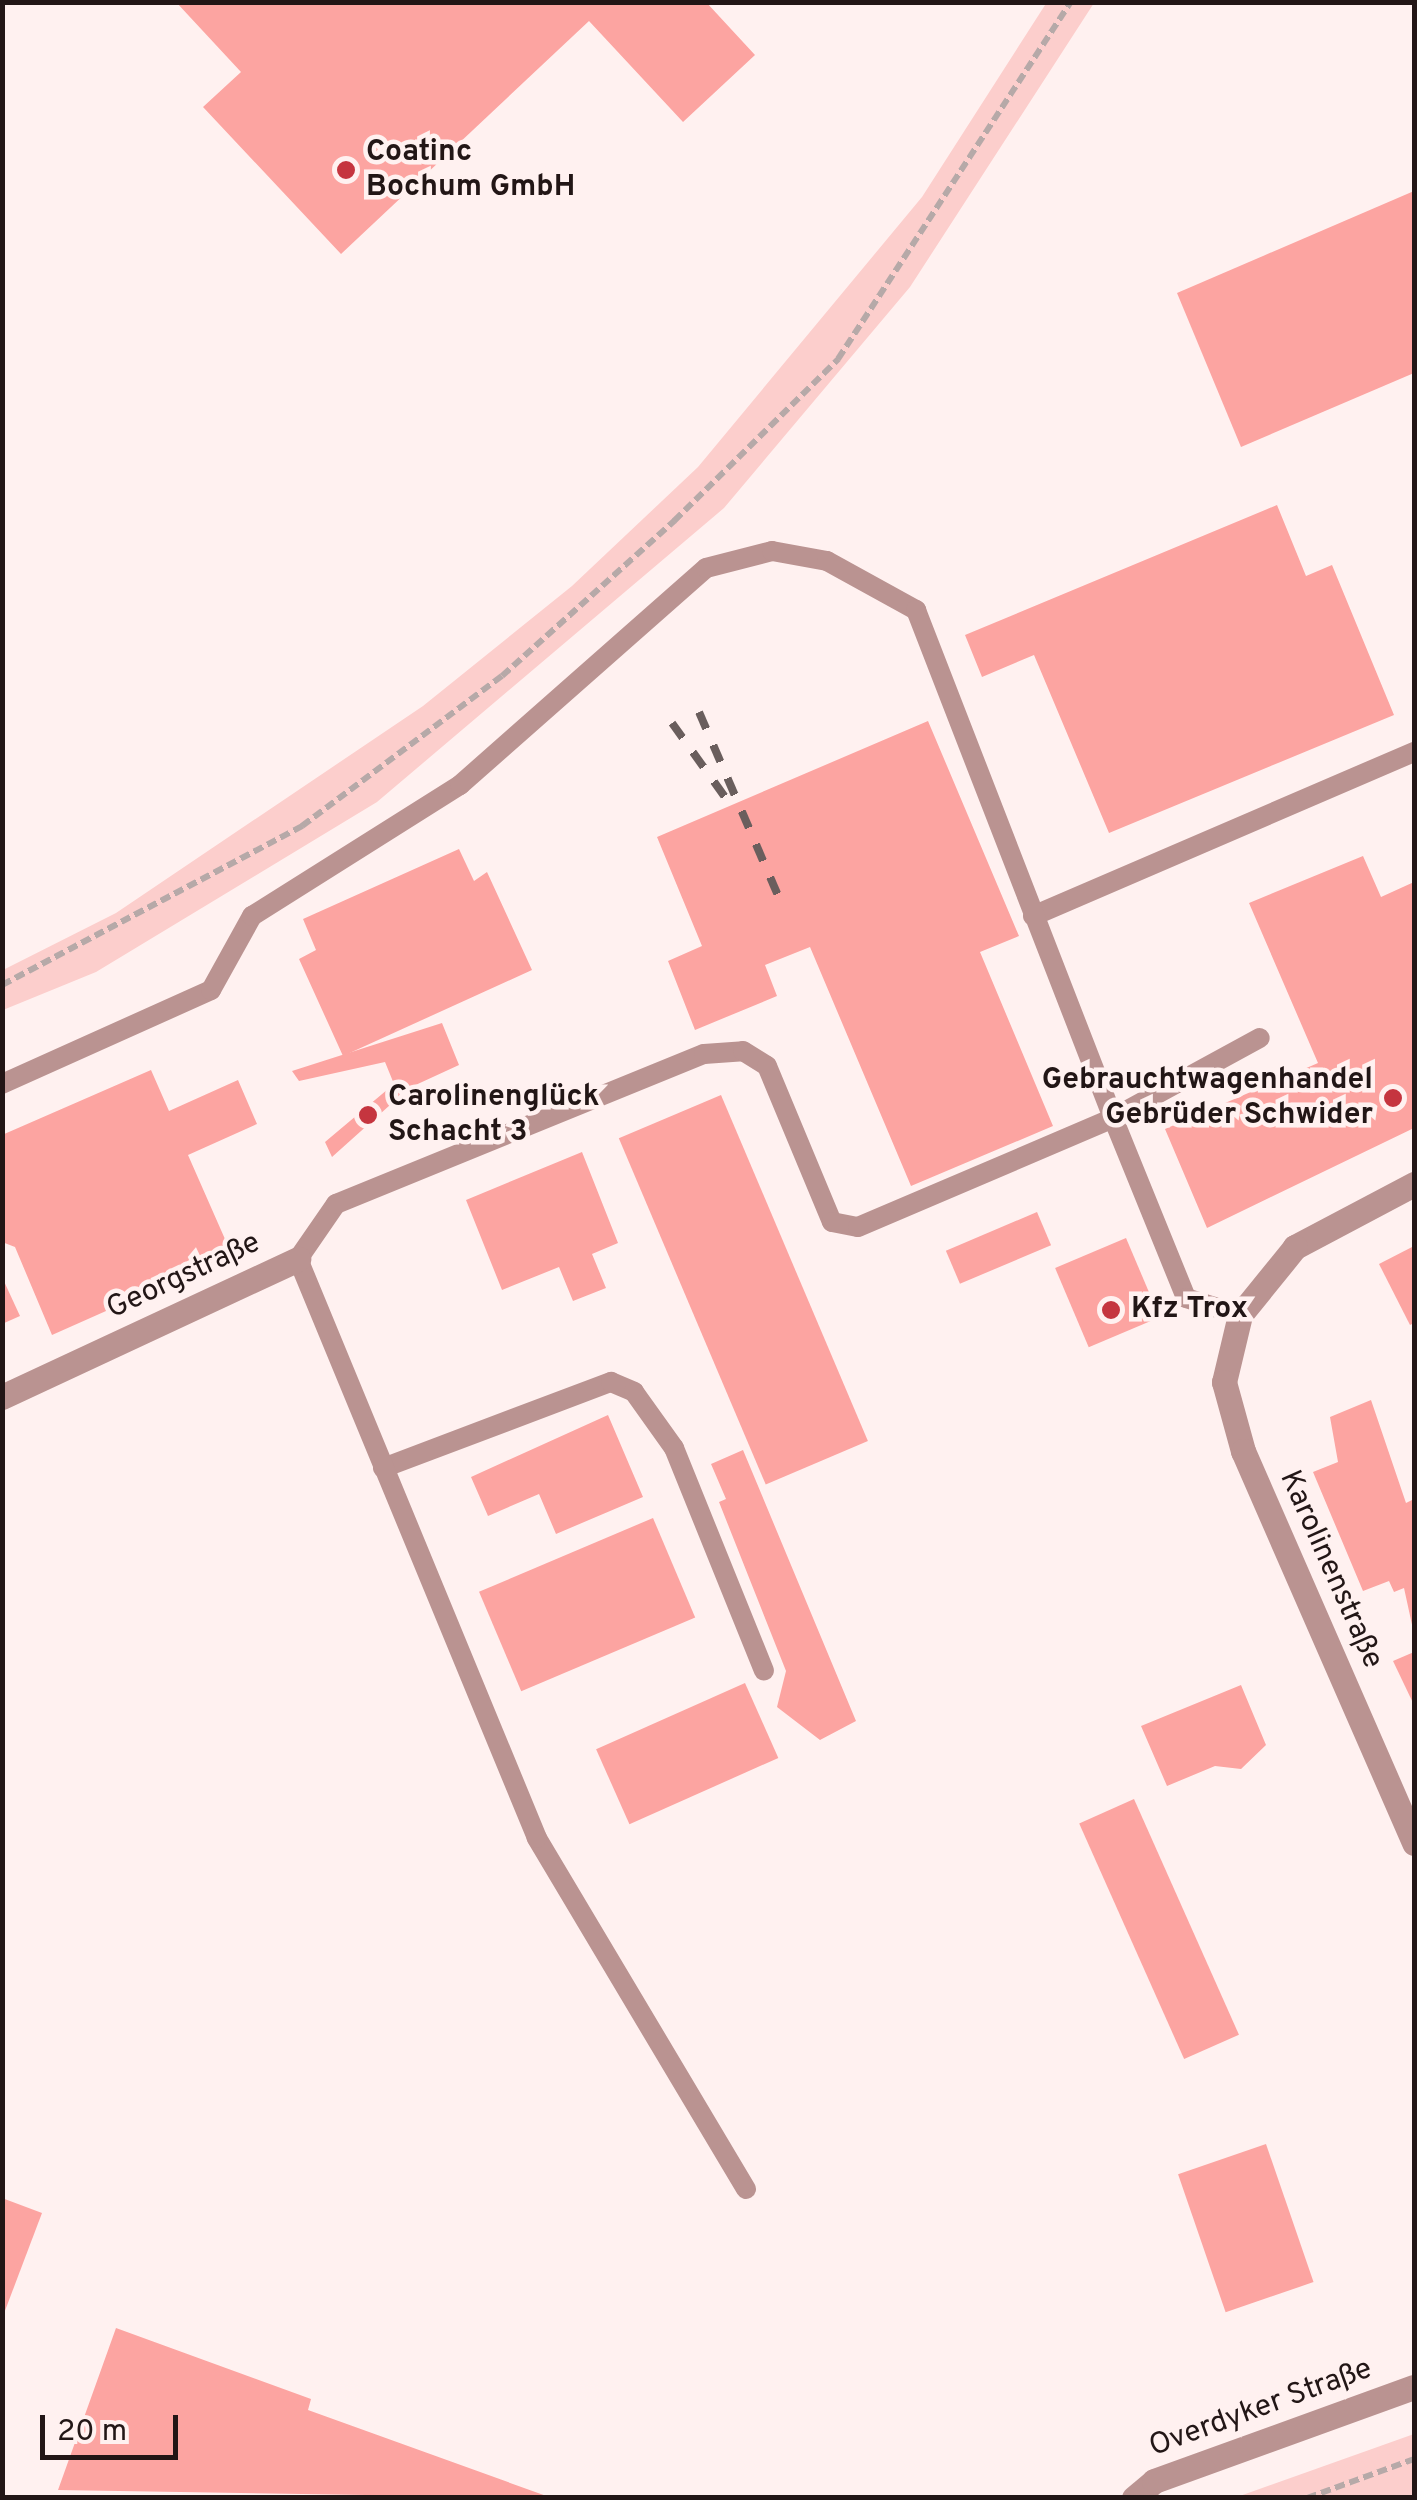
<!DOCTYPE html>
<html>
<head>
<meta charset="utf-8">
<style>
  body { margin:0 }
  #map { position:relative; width:1417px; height:2500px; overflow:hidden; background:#fff1f0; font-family:Overpass,sans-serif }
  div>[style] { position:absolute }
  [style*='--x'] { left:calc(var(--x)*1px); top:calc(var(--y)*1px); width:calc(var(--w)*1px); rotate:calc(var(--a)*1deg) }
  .green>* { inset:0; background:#fccecc }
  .building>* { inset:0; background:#fca4a1; transform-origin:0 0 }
  .path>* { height:6px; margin-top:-3px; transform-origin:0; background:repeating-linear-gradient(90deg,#b6a9a8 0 10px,transparent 0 15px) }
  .lane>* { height:20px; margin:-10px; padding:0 10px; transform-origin:10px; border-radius:10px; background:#ba9391 }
  .street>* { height:25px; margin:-12.5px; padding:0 12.5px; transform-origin:12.5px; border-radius:12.5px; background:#ba9391 }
  .rail>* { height:8px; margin-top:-4px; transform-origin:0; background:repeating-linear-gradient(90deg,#6a5e5d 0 18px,transparent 0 36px) }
  .dots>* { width:28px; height:28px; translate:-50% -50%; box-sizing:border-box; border:5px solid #fff1f0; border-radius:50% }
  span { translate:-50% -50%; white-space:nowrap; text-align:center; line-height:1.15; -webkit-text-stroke:9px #fff1f0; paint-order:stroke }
  .poi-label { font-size:30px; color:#221616; font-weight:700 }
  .left { translate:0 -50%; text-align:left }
  .right { translate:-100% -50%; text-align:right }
  .street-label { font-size:30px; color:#221616 }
  .frame { position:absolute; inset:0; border:5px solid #221616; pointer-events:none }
  .scale { position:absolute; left:40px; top:2415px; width:138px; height:45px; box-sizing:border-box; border:5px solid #221616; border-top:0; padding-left:12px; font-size:30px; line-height:35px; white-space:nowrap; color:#221616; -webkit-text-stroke:8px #fff1f0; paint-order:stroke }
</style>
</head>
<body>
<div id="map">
  <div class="green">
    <i style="clip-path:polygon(1047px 2px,1094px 3px,910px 287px,724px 508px,377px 802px,96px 972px,3px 1010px,3px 970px,116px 913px,423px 706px,572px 586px,698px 467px,922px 197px)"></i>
    <i style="clip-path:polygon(1414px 2434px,1414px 2497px,1237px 2497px)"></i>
  </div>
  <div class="building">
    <i style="clip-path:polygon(176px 2px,706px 2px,755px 55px,683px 122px,589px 21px,341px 254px,203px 107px,241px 72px)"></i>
    <i style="clip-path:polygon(1414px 191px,1414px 373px,1241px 447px,1177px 293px)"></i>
    <i style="clip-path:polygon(1277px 505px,1306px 576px,1332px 565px,1394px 715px,1109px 833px,1034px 655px,982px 677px,965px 635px)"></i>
    <i style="clip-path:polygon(928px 721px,1019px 936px,980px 952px,1053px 1126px,911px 1186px,810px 947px,765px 965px,777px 996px,695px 1030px,668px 961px,702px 946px,657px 837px)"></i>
    <i style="clip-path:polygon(459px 849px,474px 881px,487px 872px,532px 970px,343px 1056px,299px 959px,316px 950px,303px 919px)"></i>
    <i style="clip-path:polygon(1363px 856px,1381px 897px,1414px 882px,1414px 1128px,1207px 1228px,1165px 1129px,1318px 1063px,1249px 903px)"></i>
    <i style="clip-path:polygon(442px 1023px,459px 1065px,409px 1088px,332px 1157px,325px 1142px,394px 1084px,385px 1062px,299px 1081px,292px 1071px)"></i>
    <i style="clip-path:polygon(151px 1070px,169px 1111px,238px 1080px,257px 1124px,188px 1155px,232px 1255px,52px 1335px,15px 1247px,2px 1242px,2px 1135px)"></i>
    <i style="left:721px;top:1095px;width:376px;height:111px;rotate:67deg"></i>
    <i style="clip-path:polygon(582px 1152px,618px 1243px,592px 1254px,606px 1288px,573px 1301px,559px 1267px,502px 1290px,466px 1200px)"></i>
    <i style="left:1037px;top:1212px;width:36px;height:99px;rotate:67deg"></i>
    <i style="left:1126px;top:1238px;width:86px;height:77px;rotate:67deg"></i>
    <i style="clip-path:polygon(1414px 1246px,1414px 1323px,1410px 1325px,1379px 1264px)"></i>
    <i style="clip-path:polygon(2px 1277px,20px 1316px,2px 1324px)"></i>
    <i style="clip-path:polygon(1371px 1400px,1406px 1503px,1414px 1499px,1414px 1634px,1404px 1588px,1394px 1592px,1389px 1581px,1363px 1591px,1313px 1472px,1338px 1462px,1330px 1417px)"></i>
    <i style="clip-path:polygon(608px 1415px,643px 1497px,556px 1534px,539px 1494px,488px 1516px,471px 1477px)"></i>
    <i style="clip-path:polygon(743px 1450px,856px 1721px,820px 1740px,777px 1707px,786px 1671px,719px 1502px,726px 1499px,711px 1464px)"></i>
    <i style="left:653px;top:1518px;width:108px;height:189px;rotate:67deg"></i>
    <i style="clip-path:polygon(1414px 1652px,1414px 1705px,1393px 1661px)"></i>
    <i style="left:745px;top:1683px;width:82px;height:163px;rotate:66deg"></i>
    <i style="clip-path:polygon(1241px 1685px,1266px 1745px,1241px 1769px,1215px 1766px,1167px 1786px,1141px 1726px)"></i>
    <i style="left:1134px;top:1799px;width:258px;height:60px;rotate:66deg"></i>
    <i style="left:1266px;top:2144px;width:146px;height:93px;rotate:71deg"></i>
    <i style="clip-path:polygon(2px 2198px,42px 2213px,3px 2316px,2px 2316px)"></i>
    <i style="clip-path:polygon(116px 2328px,311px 2399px,308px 2410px,552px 2498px,58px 2490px)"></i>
  </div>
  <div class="path">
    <i style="--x:2;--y:985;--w:340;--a:-27.9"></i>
    <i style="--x:302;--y:826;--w:250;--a:-36.9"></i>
    <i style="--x:502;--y:676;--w:232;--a:-42"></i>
    <i style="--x:674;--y:521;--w:231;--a:-44.6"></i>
    <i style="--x:838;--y:359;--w:426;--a:-56.9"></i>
    <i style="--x:1307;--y:2498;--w:114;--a:-20"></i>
  </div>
  <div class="lane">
    <i style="--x:1033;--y:916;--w:415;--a:-23.3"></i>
    <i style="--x:2;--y:1084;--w:229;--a:-24.2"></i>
    <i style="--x:211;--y:990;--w:85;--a:-61"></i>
    <i style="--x:252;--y:916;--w:246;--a:-32.2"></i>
    <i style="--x:460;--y:785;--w:328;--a:-41.4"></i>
    <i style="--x:706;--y:568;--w:68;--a:-14.4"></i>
    <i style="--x:772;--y:551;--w:56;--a:10.3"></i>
    <i style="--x:827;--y:561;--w:102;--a:28.8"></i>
    <i style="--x:916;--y:610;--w:545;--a:68.8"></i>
    <i style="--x:1113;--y:1118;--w:167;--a:-28.6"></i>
    <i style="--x:383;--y:1468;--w:244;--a:-20.7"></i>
    <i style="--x:611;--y:1382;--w:25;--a:23"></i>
    <i style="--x:634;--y:1392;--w:69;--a:54.5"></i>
    <i style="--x:674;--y:1448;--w:240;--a:68"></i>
    <i style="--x:746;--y:2189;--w:409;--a:-120.8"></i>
    <i style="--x:537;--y:1838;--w:626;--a:-112.43"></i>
    <i style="--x:298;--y:1259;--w:67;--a:-55.4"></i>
    <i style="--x:336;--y:1204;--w:397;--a:-22.2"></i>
    <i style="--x:704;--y:1054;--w:39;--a:-4"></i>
    <i style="--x:743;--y:1051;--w:28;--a:32"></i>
    <i style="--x:767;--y:1066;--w:169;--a:67.4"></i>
    <i style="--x:832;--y:1222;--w:26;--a:11"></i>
    <i style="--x:858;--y:1227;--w:277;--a:-23.1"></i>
    <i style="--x:1113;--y:1118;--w:194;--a:67.9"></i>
    <i style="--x:1186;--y:1298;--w:57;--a:17.5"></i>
  </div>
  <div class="street">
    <i style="--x:1414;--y:1184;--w:135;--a:152.1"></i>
    <i style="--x:1295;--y:1247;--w:87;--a:129"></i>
    <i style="--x:1240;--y:1315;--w:69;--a:103.4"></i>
    <i style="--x:1224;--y:1382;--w:72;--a:74.6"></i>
    <i style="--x:1243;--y:1451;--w:428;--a:66.4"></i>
    <i style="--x:2;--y:1397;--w:327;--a:-25"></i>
    <i style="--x:1134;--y:2498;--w:26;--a:-40"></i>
    <i style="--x:1154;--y:2481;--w:276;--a:-19.9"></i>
  </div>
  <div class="rail">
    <i style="--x:699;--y:712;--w:199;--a:66.7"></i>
    <i style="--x:672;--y:723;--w:100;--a:54.4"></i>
  </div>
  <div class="dots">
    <i style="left:346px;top:170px;background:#c5353f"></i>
    <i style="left:1393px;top:1098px;background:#c5353f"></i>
    <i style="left:368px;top:1115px;background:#c5353f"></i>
    <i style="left:1111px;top:1310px;background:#c5353f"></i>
  </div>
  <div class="poi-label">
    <span class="left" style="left:366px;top:170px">Coatinc<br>Bochum GmbH</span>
    <span class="right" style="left:1373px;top:1098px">Gebrauchtwagenhandel<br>Gebrüder Schwider</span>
    <span class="left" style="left:388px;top:1115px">Carolinenglück<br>Schacht 3</span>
    <span class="left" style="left:1131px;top:1310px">Kfz Trox</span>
  </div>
  <div class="street-label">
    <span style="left:184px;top:1277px;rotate:-25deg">Georgstraße</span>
    <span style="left:1330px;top:1570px;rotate:66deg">Karolinenstraße</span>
    <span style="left:1261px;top:2409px;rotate:-20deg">Overdyker Straße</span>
  </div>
  <div class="frame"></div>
  <div class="scale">20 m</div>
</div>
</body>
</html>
